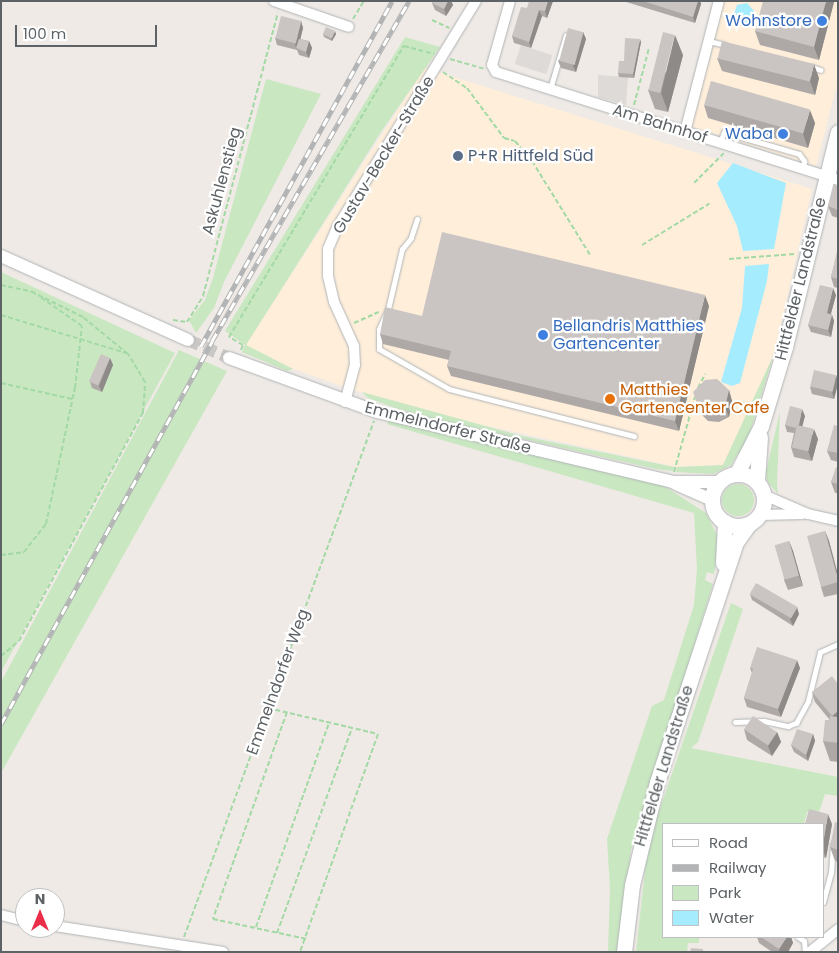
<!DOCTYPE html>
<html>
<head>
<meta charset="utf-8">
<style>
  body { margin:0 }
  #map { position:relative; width:839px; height:953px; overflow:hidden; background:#efeae5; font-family:Poppins,sans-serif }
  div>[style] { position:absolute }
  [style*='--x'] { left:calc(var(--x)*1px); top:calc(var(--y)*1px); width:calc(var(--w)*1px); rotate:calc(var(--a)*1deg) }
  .commercial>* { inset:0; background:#feeeda }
  .industrial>* { inset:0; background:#dedad7; transform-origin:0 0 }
  .green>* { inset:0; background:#c9e7c1 }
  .round { border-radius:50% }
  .water>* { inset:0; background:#a5ecff }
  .tertiary-tunnel>* { height:12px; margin-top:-6px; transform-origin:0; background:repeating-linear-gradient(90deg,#cac8c5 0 12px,transparent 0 18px) }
  .path>* { height:2px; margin-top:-1px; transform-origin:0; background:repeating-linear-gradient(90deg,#a3d9a5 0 5px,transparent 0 7.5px) }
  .roads { filter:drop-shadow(0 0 1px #b0b4b7) drop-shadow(0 0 1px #b0b4b7) }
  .service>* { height:5px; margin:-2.5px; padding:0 2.5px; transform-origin:2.5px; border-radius:2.5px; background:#fff }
  .minor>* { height:10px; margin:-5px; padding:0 5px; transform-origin:5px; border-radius:5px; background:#fff }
  .tertiary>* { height:12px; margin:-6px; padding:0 6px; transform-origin:6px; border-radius:6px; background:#fff }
  .secondary>* { height:15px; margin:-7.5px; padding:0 7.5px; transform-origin:7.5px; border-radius:7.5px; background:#fff }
  .secondary>.ring { margin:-7.5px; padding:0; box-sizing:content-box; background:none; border:15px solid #fff; border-radius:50% }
  .rail>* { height:5px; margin-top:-2.5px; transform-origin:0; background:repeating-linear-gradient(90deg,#fff 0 9px,#b3b4b5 0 18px); box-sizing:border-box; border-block:1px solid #b3b4b5 }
  .wall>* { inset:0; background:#aea9a7 }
  .shaded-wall>* { inset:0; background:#8d8a88 }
  .building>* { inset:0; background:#cac5c2; transform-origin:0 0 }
  .dots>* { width:14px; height:14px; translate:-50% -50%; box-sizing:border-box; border:2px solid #fff; border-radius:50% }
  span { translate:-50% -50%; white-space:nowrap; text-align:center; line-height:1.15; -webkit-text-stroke:4.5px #fff; paint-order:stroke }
  .shop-label { font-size:16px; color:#366cbe }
  .right { translate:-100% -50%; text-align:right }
  .left { translate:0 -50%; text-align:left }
  .street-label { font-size:16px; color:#5c6265 }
  .service-label { font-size:16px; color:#4e5e75 }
  .food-label { font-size:16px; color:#c56008 }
  .frame { position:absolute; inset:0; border:2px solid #5c6265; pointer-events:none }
  .legend { position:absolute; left:662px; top:823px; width:162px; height:115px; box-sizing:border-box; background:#fff; border:1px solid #bec0c1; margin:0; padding:6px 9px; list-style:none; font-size:15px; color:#5c6265 }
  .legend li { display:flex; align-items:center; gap:10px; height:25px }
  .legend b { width:25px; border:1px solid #bec0c1 }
  .north { position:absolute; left:15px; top:888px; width:50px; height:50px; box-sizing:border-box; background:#fff; border:1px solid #bec0c1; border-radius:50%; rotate:0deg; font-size:14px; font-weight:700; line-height:20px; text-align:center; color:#5c6265 }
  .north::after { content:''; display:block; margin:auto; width:18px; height:22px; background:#ec2d4a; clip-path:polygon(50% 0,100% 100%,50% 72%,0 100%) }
  .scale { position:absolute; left:15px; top:25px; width:142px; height:22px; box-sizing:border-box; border:2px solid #5c6265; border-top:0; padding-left:6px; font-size:15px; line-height:18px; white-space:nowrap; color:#5c6265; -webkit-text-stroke:4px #fff; paint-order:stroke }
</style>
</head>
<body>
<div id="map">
  <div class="commercial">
    <i style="clip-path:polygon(721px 1px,838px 1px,838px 81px,816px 166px,687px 125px)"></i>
    <i style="clip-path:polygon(425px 68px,812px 189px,774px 354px,723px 465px,677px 467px,445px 417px,353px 390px,291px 368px,245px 346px)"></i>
  </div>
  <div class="industrial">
    <i style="left:521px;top:45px;width:33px;height:20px;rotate:18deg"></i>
    <i style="clip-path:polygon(598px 75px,628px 77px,626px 105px,598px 97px)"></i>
  </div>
  <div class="green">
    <i style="clip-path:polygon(405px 37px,440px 47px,381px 132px,246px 345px,293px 369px,287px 371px,242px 352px,245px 345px,225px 331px)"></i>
    <i style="clip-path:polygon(266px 79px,321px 94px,224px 282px,214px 308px,196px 333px,189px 320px,205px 300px,213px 278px)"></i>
    <i style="clip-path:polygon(1px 272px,175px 353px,1px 672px)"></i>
    <i style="clip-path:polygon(179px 350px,227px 371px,1px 773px,1px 682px)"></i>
    <i style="clip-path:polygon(774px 354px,743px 455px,738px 453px,731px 465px,713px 474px,676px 472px,677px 467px,723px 465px)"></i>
    <i style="clip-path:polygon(362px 392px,518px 435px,674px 467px,673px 471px,656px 469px,444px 421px,395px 408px,368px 398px)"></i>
    <i style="clip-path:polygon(780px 411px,777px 483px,778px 494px,767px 481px,766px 472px)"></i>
    <i style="clip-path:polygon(389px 421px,664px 486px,706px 513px,719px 539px,714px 574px,707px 572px,705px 580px,713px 584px,631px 850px,618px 952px,608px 952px,610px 889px,607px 839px,652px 706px,664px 700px,694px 605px,697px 569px,694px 513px,387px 424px)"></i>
    <i class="round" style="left:722px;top:484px;width:32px;height:32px"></i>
    <i style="clip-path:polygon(731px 603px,743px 609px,698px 742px,691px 748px,838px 777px,838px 796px,825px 794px,818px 815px,807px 812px,804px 824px,663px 824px,663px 937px,699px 937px,699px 943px,688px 943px,687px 952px,636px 952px,646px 862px,657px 817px)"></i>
  </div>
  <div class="water">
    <i style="clip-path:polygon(747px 3px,754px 11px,751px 26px,741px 24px,734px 14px,737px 5px)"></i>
    <i style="clip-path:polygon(733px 163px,786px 183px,774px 249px,743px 251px,737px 226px,717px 183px)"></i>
    <i style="clip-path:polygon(769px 264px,767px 281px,740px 383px,732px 386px,721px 382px,742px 308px,745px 266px)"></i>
  </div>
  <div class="tertiary-tunnel">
    <i style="--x:188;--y:340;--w:45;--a:23.7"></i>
  </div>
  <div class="path">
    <i style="--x:353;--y:19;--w:21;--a:-59"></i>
    <i style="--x:432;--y:20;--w:19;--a:25"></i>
    <i style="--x:450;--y:59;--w:35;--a:16"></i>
    <i style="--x:443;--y:72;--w:29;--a:34"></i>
    <i style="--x:467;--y:88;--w:62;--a:53.5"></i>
    <i style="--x:504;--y:138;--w:11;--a:15"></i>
    <i style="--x:515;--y:141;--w:26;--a:50"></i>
    <i style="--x:532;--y:161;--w:110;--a:58.3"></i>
    <i style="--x:634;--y:105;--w:59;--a:-75.3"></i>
    <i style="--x:694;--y:183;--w:42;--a:-45"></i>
    <i style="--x:642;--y:245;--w:79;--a:-31.5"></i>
    <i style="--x:729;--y:259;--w:66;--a:-4.3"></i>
    <i style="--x:1;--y:285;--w:33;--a:12"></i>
    <i style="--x:1;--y:315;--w:131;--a:16.9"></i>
    <i style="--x:173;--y:320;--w:14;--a:8"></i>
    <i style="--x:187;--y:322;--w:31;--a:-58"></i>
    <i style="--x:203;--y:296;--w:293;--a:-75.2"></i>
    <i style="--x:354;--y:323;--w:27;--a:-24"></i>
    <i style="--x:241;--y:350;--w:5;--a:-68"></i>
    <i style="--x:243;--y:345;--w:16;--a:-150"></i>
    <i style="--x:229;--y:337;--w:340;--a:-59"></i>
    <i style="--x:404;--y:46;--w:31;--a:15"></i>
    <i style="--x:1;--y:383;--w:73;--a:12.7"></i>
    <i style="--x:698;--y:388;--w:16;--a:-63"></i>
    <i style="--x:674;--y:472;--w:78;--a:-74.4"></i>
    <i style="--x:710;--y:511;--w:9;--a:72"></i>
    <i style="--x:1;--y:555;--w:23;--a:-7"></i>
    <i style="--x:24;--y:552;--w:36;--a:-52"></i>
    <i style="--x:46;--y:524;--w:139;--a:-78"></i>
    <i style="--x:75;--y:388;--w:62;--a:-83.6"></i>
    <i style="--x:82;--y:326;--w:52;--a:-145.1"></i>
    <i style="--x:1;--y:656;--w:23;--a:-40"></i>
    <i style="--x:19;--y:641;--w:260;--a:-61.5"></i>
    <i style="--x:143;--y:413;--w:31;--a:-86"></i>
    <i style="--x:145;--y:382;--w:33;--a:-121"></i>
    <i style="--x:128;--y:354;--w:58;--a:-140.6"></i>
    <i style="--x:83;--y:317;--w:57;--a:-153.9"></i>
    <i style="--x:268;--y:708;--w:113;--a:13.3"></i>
    <i style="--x:378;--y:734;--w:232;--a:109.7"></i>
    <i style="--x:287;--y:712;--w:220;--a:109.7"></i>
    <i style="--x:213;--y:919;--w:96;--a:12"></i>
    <i style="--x:256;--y:927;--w:217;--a:-70.3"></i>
    <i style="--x:277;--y:933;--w:218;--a:-69.9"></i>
    <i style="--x:184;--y:937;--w:550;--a:-69.79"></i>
  </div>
  <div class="roads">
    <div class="service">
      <i style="--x:709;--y:41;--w:16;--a:14"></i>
      <i style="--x:811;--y:67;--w:10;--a:17"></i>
      <i style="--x:550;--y:89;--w:56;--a:-73.5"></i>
      <i style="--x:720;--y:142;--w:11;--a:-68"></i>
      <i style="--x:724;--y:132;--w:78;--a:16.3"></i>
      <i style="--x:799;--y:154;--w:9;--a:54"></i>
      <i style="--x:804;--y:161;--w:8;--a:97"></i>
      <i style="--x:417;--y:219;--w:20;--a:108"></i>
      <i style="--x:411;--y:238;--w:14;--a:129"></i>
      <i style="--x:402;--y:249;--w:62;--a:103.1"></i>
      <i style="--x:388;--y:309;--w:22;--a:114"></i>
      <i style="--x:379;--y:329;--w:20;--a:90"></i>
      <i style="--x:379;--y:349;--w:81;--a:29.7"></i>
      <i style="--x:449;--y:389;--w:191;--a:14.3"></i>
      <i style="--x:735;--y:722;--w:29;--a:-2"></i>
      <i style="--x:764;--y:721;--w:25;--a:12"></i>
      <i style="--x:788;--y:726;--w:9;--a:-21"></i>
      <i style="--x:796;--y:723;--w:25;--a:-61"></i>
      <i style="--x:808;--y:701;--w:50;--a:-76.2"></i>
      <i style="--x:820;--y:652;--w:20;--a:-24"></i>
      <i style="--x:823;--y:902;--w:30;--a:-75"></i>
      <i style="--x:831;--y:873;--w:29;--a:-86"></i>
      <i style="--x:798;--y:937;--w:7;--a:34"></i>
      <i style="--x:804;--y:941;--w:11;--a:85"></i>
    </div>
    <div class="minor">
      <i style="--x:274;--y:1;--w:79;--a:19.1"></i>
      <i style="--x:510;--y:1;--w:66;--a:105.7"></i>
      <i style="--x:492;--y:65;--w:8;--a:60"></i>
      <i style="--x:496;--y:72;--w:359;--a:17.5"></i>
      <i style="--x:685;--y:132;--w:135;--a:-75.5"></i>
      <i style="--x:345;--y:402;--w:38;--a:-75"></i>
      <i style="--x:355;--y:365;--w:19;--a:-93"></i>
      <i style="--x:354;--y:346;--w:48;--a:-114.4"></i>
      <i style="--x:334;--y:302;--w:27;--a:-103"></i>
      <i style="--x:328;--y:276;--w:27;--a:-90"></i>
      <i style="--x:328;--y:249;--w:25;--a:-67"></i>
      <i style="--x:338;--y:226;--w:264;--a:-58.5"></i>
      <i style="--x:764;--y:495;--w:48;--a:23.4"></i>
      <i style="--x:808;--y:514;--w:31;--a:13"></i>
      <i style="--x:760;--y:515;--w:42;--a:-1.4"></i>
      <i style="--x:1;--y:915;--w:25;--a:14"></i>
      <i style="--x:55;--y:926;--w:170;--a:8.8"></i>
      <i style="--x:810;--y:952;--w:36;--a:-39"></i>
    </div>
    <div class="tertiary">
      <i style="--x:1;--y:256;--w:205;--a:24.2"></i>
      <i style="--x:229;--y:358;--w:158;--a:20"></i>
      <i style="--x:377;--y:412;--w:303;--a:13.3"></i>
      <i style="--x:672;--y:482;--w:46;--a:0"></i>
      <i style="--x:676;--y:484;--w:39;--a:24"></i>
    </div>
    <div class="secondary">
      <i style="--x:737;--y:473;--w:53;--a:-62.9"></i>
      <i style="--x:761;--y:426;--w:83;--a:-73.1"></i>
      <i style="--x:785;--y:347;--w:221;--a:-76.2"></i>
      <i class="ring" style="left:712px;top:474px;width:37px;height:37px"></i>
      <i style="--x:757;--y:480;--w:43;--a:-86"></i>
      <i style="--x:723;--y:563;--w:41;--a:-87.2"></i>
      <i style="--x:624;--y:952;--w:67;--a:-83.2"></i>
      <i style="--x:632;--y:885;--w:106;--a:-76.4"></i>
      <i style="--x:657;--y:782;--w:253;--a:-71.8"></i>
      <i style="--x:736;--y:542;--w:22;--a:-54"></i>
    </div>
  </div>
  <div class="rail">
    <i style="--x:201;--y:346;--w:394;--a:-61"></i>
    <i style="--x:1;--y:724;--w:437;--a:-61.1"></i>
    <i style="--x:212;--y:341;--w:393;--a:-59.9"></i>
  </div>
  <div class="wall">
    <i style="clip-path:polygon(433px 1px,451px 1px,453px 5px,446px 16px,435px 10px,432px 3px)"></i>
    <i style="clip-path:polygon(553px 1px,547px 18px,542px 16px,531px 48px,514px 43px,512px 36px,527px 8px)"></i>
    <i style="clip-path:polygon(623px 1px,700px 1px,701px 4px,695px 23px)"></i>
    <i style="clip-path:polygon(834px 2px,819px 60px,760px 45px,755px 31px)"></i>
    <i style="clip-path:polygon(301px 21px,303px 28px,300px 39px,309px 41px,312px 48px,309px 58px,299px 55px,297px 50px,277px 45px,275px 38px)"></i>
    <i style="clip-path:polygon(583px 32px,586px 39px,576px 72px,561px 68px,558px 61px)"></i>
    <i style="clip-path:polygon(323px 34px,336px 34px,332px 41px,324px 37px)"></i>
    <i style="clip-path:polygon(641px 42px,634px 78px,619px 77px,618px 73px,624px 61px)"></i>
    <i style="clip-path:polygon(683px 55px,668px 112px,655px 109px,648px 90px)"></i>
    <i style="clip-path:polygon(717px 58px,819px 78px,815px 95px,722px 71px)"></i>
    <i style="clip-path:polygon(704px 105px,815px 123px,808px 148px,708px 118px)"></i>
    <i style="clip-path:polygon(838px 186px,838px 218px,832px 216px,828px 206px)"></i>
    <i style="clip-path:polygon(838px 252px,838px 288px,834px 287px,831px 277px)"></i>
    <i style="clip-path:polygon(836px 295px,831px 314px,832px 315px,834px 321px,831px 337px,811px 332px,808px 325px)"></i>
    <i style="clip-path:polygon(709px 306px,679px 431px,451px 376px,447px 366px,449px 360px,383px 344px,380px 334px,422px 316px)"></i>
    <i style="clip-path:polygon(110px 358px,113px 365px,102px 392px,92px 388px,90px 382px)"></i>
    <i style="clip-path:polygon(836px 375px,838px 381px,838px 384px,834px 399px,812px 394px,810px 387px)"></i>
    <i style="clip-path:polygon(729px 390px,732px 401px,729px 417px,719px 422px,708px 421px,700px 413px,697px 403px)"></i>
    <i style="clip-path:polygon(805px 416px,802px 426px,818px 439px,812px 461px,794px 457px,791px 447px,794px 433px,787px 432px,785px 425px)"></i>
    <i style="clip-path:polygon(838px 426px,838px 462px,831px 460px,827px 451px)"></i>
    <i style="clip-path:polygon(838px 468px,838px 493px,835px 493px,831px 482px)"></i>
    <i style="clip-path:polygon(825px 531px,829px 541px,838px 575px,838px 594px,824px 597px,821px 587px)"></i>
    <i style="clip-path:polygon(789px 541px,793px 551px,803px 586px,788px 590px,784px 580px)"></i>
    <i style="clip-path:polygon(750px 594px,799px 614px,793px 626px,752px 600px)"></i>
    <i style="clip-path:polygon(750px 668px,800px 668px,781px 717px,747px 707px,744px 698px,752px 673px)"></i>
    <i style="clip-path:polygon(838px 684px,838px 762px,830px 761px,823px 741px,829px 719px,815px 702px,812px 692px)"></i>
    <i style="clip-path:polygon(744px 729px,777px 732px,781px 742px,772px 756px,747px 740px)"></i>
    <i style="clip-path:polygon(813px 734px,815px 741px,808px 761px,794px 752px,791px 745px)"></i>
    <i style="clip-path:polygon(838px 823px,838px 862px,835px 861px,830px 847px)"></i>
    <i style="clip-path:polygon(823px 824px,832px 824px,826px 858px,823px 857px)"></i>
    <i style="clip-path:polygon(757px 937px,791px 937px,793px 943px,788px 952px,772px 952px,759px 943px)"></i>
  </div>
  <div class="shaded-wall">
    <i style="clip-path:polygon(448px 1px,451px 1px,453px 5px,446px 16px,444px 9px)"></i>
    <i style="clip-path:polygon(548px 1px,553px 1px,547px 18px,545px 11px)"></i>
    <i style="clip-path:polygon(698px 1px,700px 1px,701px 4px,695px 23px,693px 17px)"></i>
    <i style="clip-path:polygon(826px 1px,834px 2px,819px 60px,814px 47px)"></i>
    <i style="clip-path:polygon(539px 10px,542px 16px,531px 48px,529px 42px)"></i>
    <i style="clip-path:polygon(301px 21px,303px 28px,298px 49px,296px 48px,295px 44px)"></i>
    <i style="clip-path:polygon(335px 31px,336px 34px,332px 41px,331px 38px)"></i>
    <i style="clip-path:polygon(583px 32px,586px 39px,576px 72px,573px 66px)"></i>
    <i style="clip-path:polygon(675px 35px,683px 55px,668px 112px,661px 93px)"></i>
    <i style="clip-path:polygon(640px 39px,641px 42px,634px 78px,633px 74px)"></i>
    <i style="clip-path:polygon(309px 41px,312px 48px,309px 58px,306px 52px)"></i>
    <i style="clip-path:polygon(814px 64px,819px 78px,815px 95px,810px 81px)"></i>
    <i style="clip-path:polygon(810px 110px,815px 123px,808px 148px,803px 134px)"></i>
    <i style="clip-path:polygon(833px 288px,836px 295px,829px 320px,827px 313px)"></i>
    <i style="clip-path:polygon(705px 295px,709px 306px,679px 431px,675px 421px)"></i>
    <i style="clip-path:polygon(832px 315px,834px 321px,831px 337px,828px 330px)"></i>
    <i style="clip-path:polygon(110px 358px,113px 365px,102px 392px,99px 386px)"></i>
    <i style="clip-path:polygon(836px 375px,838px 381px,838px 384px,834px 399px,832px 392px)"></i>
    <i style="clip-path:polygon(729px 390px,732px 401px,729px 417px,725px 407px)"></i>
    <i style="clip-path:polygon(802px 409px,805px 416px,800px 435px,798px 428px)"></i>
    <i style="clip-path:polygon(814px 429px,818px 439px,812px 461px,808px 451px)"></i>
    <i style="clip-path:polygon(825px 531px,829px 541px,838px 575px,838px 579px)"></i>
    <i style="clip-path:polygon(789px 541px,793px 551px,803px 586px,799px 576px)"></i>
    <i style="clip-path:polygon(797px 607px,799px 614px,793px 626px,790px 619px)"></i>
    <i style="clip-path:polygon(797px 660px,800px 668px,781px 717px,778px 709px)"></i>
    <i style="clip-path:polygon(838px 711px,838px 724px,832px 716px)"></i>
    <i style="clip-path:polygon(777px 732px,781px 742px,772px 756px,768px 746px)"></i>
    <i style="clip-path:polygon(813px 734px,815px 741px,808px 761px,806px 755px)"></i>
    <i style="clip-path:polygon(828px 814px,832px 824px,826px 858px,823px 850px,823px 844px)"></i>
    <i style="clip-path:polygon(787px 937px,791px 937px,793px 943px,788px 952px,780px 952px,779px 949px)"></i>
  </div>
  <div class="building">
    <i style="clip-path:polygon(433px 1px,448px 1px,444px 9px,432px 3px)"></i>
    <i style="clip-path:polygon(529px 1px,548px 1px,545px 11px,539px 10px,529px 42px,512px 36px,521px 7px,527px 8px)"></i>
    <i style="clip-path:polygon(643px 1px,698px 1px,693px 17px)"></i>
    <i style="clip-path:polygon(763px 1px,826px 1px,814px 47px,755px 31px)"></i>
    <i style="left:281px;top:16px;width:21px;height:23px;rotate:14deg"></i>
    <i style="left:326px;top:27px;width:10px;height:8px;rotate:24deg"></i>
    <i style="left:568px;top:28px;width:16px;height:34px;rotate:15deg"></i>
    <i style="left:663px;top:32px;width:12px;height:60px;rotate:14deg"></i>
    <i style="clip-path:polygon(625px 38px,640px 39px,633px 74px,618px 73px,619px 61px,624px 61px)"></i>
    <i style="clip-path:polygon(299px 39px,309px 41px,306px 52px,296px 48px)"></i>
    <i style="left:722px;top:41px;width:95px;height:18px;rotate:14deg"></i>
    <i style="left:711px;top:81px;width:103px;height:25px;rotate:16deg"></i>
    <i style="clip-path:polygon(834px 185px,838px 186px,838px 210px,828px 206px)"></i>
    <i style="clip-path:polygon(442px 232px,705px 295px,675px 421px,447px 366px,451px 351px,380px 334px,385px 307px,422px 316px)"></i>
    <i style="clip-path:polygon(837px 251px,838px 252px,838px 279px,831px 277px)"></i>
    <i style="clip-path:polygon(820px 285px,833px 288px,827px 313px,832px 315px,828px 330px,808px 325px)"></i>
    <i style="left:101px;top:354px;width:10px;height:30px;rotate:24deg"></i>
    <i style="left:814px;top:370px;width:23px;height:17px;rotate:13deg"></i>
    <i style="clip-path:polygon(717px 379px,729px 390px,725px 407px,715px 412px,704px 411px,697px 403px,693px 392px,705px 380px)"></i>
    <i style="clip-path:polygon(790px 406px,802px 409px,799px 425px,797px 425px,796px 428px,785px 425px)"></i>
    <i style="left:797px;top:425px;width:17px;height:23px;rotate:13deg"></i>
    <i style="clip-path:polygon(834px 425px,838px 426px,838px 453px,827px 451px)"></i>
    <i style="clip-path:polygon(836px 467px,838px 468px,838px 484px,831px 482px)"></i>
    <i style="clip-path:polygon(825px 531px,838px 579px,838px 582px,821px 587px,807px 536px)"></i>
    <i style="left:789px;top:541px;width:36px;height:15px;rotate:74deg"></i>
    <i style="left:756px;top:583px;width:48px;height:13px;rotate:30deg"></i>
    <i style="clip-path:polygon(757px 647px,797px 660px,778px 709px,744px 698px,753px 669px,750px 668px)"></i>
    <i style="clip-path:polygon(832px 676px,838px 684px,838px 711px,832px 716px,812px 692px)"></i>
    <i style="left:753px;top:716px;width:29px;height:16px;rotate:34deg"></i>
    <i style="clip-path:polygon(830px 716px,838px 717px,838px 743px,823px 741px,825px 720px,829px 720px)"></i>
    <i style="clip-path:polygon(797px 729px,813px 734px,806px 755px,791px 745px)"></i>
    <i style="clip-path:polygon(809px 809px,828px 814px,823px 844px,823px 824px,805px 824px)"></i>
    <i style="clip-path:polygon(835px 822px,838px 823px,838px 850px,830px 847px)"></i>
    <i style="clip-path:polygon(761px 937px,787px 937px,779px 949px)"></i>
    <i style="clip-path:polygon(691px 948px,703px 949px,703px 952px,690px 952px)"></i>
  </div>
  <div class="dots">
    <i style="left:822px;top:21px;background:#3f7fe0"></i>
    <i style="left:783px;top:134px;background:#3f7fe0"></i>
    <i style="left:458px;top:156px;background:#5c6f8a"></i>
    <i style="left:543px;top:335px;background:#3f7fe0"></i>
    <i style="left:610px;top:399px;background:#e8710a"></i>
  </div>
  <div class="shop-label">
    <span class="right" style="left:812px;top:21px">Wohnstore</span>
    <span class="right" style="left:773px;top:134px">Waba</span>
    <span class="left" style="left:553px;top:335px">Bellandris Matthies<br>Gartencenter</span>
  </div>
  <div class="street-label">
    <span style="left:660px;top:124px;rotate:17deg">Am Bahnhof</span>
    <span style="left:384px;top:155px;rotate:-59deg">Gustav-Becker-Straße</span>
    <span style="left:222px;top:181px;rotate:-75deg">Askuhlenstieg</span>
    <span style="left:801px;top:279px;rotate:-76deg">Hittfelder Landstraße</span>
    <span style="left:448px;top:428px;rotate:14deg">Emmelndorfer Straße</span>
    <span style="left:278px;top:682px;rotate:-70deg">Emmelndorfer Weg</span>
    <span style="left:664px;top:766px;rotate:-73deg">Hittfelder Landstraße</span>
  </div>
  <div class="service-label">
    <span class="left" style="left:468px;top:156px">P+R Hittfeld Süd</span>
  </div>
  <div class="food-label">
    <span class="left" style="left:620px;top:399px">Matthies<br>Gartencenter Cafe</span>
  </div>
  <div class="frame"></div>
  <ul class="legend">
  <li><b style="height:6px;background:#fff"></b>Road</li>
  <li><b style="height:6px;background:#b3b4b5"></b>Railway</li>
  <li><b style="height:14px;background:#c9e7c1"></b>Park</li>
  <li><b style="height:14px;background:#a5ecff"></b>Water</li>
  </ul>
  <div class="north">N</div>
  <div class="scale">100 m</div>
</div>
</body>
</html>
